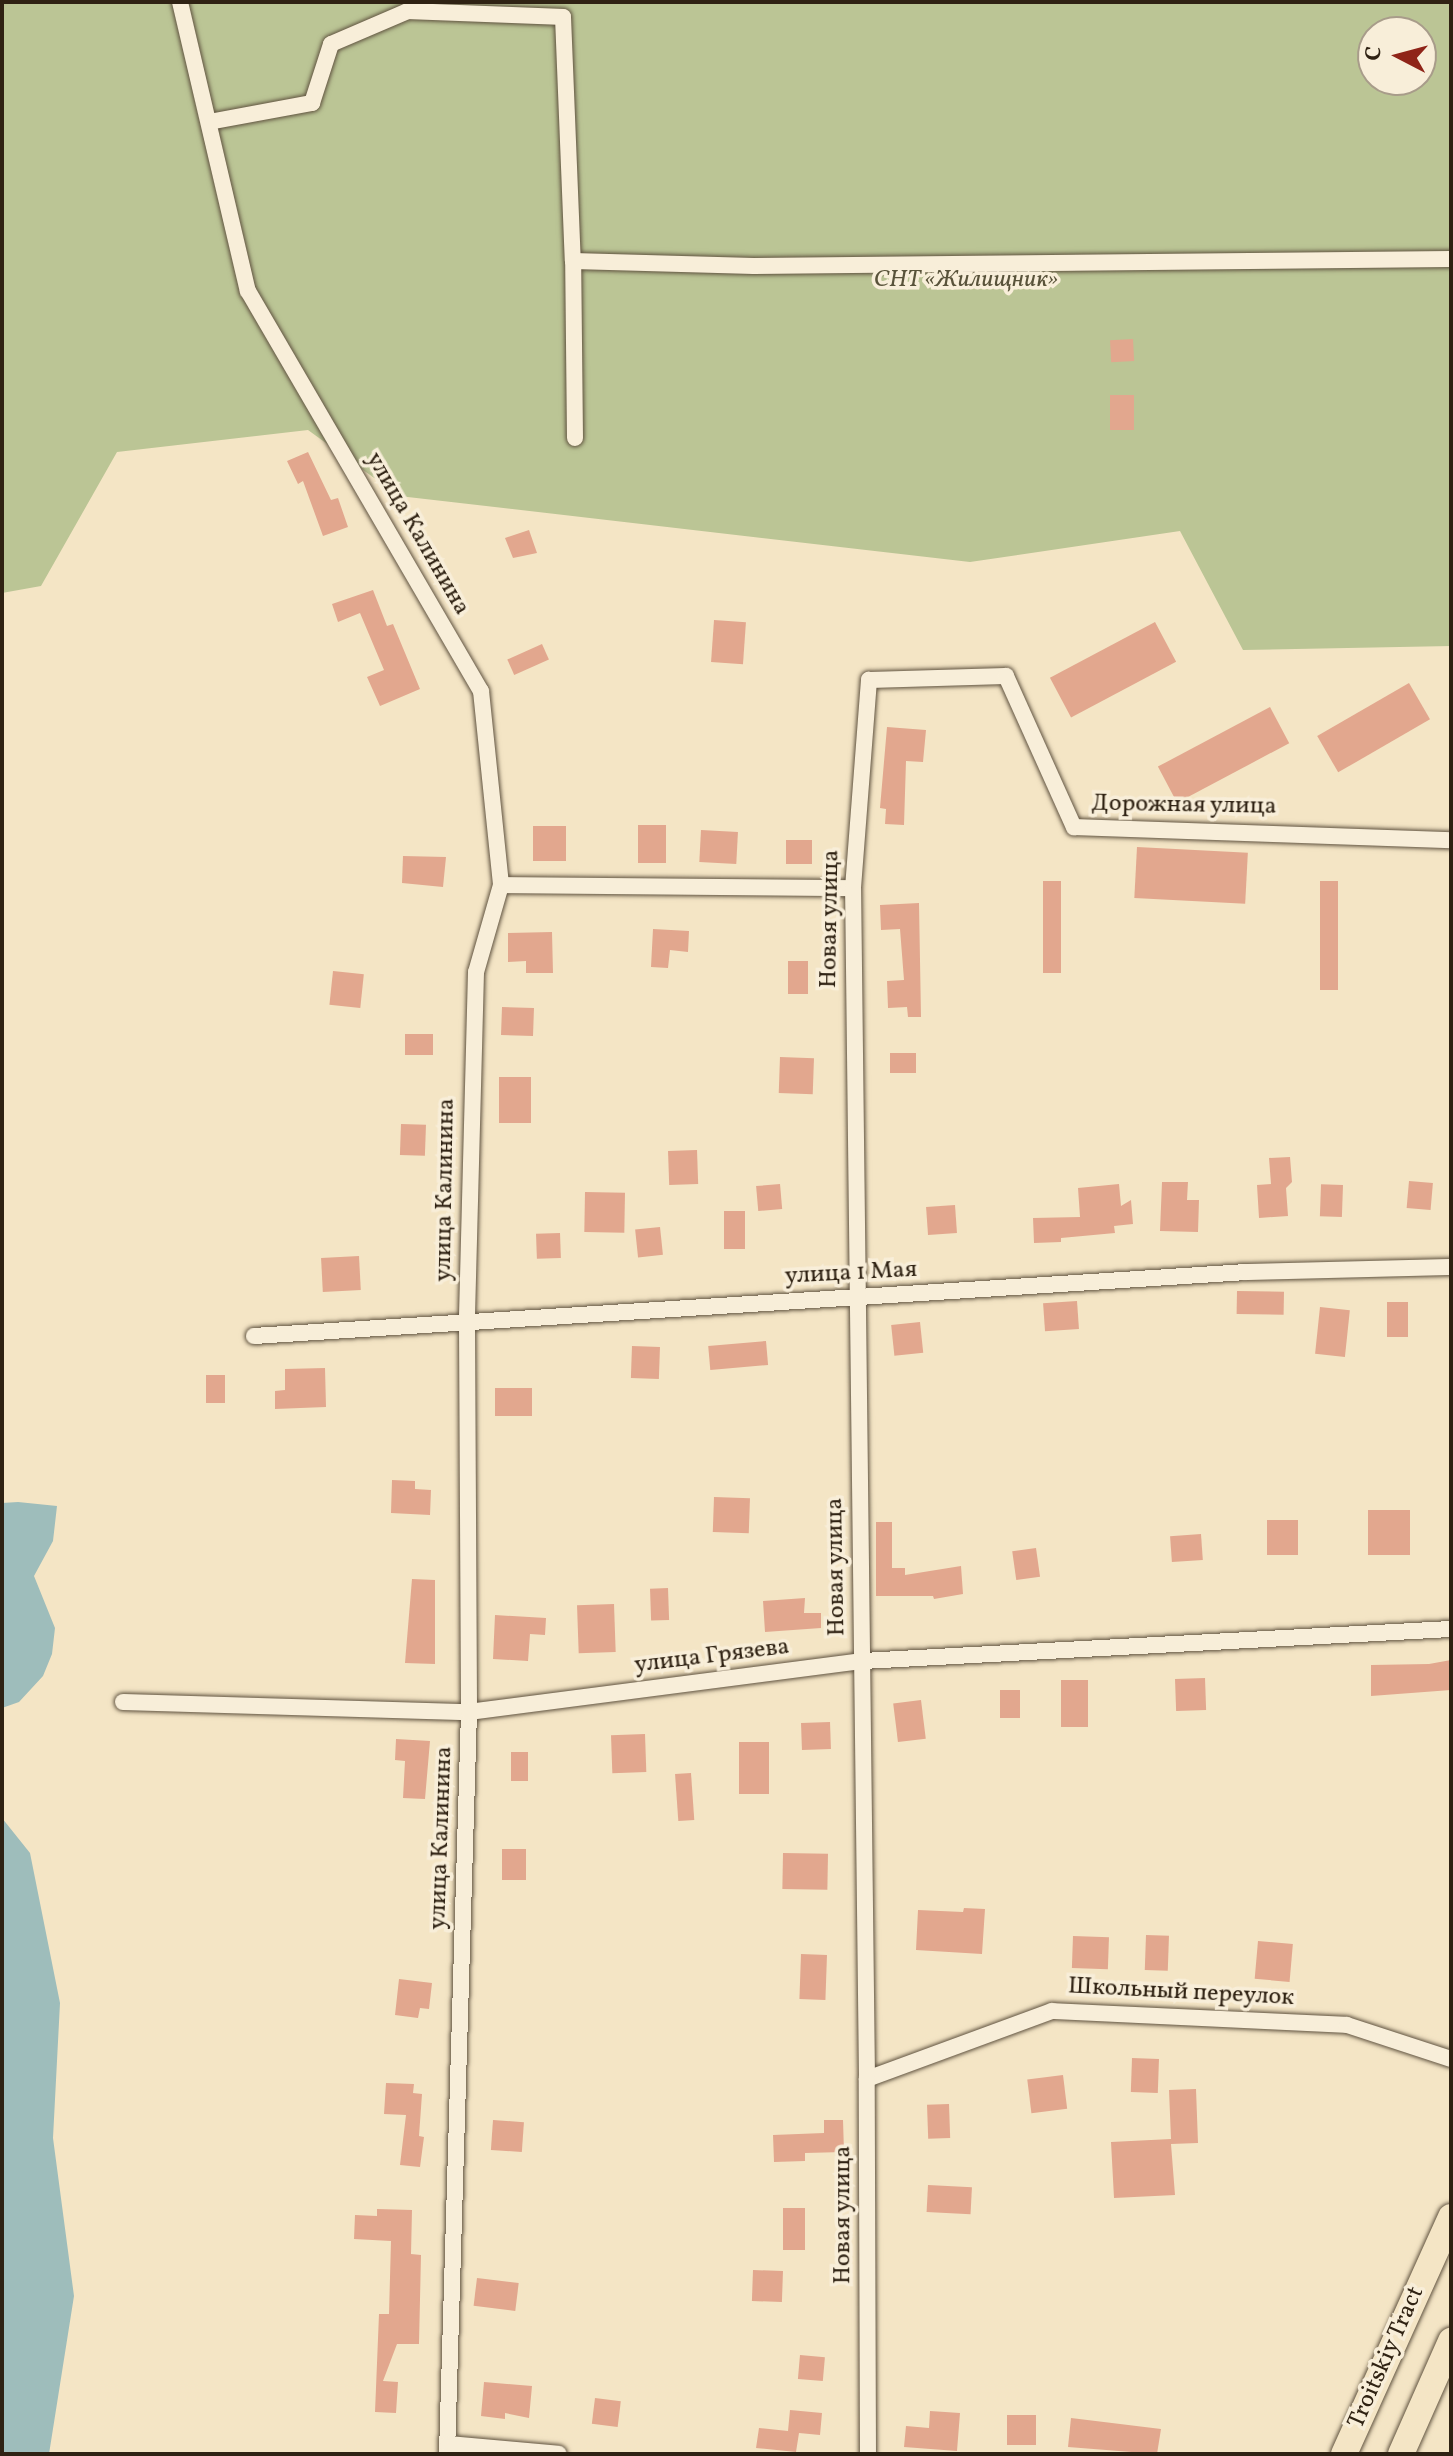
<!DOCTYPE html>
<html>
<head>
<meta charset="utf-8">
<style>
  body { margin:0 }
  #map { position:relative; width:1453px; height:2456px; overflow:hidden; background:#f4e5c5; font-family:Vollkorn,serif }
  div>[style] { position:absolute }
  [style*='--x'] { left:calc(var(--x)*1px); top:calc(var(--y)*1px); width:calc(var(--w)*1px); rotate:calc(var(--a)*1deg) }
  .green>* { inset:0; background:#bbc595 }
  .water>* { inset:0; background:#9ebdbb }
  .building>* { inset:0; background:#e2a78e; transform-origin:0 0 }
  .roads { filter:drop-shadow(0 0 2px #605340) drop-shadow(0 0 2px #605340) }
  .minor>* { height:16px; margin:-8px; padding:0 8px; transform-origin:8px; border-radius:8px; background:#f8eed9 }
  .primary>* { height:26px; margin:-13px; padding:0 13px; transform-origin:13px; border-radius:13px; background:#f4e5c5 }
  span { translate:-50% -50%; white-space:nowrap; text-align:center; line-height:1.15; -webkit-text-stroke:7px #f8eed9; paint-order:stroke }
  .park-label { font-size:24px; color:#59533a; font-style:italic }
  .street-label { font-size:24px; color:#2f2213 }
  .frame { position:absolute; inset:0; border:4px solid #2f2213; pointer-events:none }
  .north { position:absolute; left:1357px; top:16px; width:80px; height:80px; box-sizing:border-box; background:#f8eed9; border:2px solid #a89c8a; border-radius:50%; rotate:276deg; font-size:22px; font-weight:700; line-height:32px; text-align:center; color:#2f2213 }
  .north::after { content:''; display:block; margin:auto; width:28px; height:36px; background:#8f2418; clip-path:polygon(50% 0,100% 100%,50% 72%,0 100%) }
</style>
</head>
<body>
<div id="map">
  <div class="green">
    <i style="clip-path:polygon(evenodd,2px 2px,1451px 2px,1451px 646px,1243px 650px,1180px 531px,970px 562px,399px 496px,308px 430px,117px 452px,41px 586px,2px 593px,2px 2px,1373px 32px,1421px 32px,1421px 80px,1373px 80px,1373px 32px)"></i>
  </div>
  <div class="water">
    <i style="clip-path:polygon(18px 1502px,57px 1506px,53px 1541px,34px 1576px,55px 1628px,52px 1654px,43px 1676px,19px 1702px,2px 1708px,2px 1503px)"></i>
    <i style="clip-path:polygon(2px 1818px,30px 1853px,60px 2003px,53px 2138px,74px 2296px,49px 2454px,2px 2454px)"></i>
  </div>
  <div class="building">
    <i style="left:1133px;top:339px;width:22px;height:23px;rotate:87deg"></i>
    <i style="left:1110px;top:395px;width:24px;height:35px"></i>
    <i style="clip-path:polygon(308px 452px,331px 500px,338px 498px,348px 527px,323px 536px,303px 481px,298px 484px,287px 461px)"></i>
    <i style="clip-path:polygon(529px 530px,537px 553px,513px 558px,505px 538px)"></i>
    <i style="clip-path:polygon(373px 590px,387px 626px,393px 624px,420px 689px,380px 706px,367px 677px,384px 670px,360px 613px,338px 622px,332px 604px)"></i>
    <i style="left:714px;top:620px;width:32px;height:42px;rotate:4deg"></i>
    <i style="left:1155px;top:622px;width:45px;height:119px;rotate:62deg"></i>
    <i style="left:542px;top:644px;width:17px;height:38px;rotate:66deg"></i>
    <i style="left:1409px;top:683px;width:42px;height:106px;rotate:60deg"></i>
    <i style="left:1270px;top:707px;width:41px;height:127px;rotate:62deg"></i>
    <i style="clip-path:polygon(887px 727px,926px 730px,923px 762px,906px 761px,904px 825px,885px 824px,886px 809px,880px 808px)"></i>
    <i style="left:638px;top:825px;width:28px;height:38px"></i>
    <i style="left:533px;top:826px;width:33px;height:35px"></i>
    <i style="left:701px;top:830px;width:37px;height:32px;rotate:3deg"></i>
    <i style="left:786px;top:840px;width:26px;height:24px"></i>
    <i style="left:1137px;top:847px;width:111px;height:51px;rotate:3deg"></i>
    <i style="clip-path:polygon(403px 856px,446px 857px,443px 887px,402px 883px)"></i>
    <i style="left:1043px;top:881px;width:18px;height:92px"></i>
    <i style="left:1320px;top:881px;width:18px;height:109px"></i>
    <i style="clip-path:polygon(919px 903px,921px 1017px,908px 1017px,907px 1007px,888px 1008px,887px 981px,904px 980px,900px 929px,881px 930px,880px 905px)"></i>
    <i style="clip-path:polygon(653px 929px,689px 931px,688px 952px,670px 950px,668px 968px,651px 967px)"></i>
    <i style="clip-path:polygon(552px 932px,553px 973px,526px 973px,526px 961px,508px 962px,508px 933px)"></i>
    <i style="left:788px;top:961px;width:20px;height:33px"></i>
    <i style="left:333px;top:971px;width:31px;height:34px;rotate:6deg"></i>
    <i style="left:502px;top:1007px;width:32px;height:28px;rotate:2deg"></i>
    <i style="left:405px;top:1034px;width:28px;height:21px"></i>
    <i style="left:890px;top:1053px;width:26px;height:20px"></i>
    <i style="left:780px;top:1057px;width:34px;height:36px;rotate:2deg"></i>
    <i style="left:499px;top:1077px;width:32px;height:46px"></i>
    <i style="left:401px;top:1124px;width:25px;height:31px;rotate:2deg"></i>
    <i style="left:697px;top:1150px;width:34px;height:29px;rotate:88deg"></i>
    <i style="clip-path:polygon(1290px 1157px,1292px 1182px,1286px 1188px,1288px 1216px,1259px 1218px,1257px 1185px,1271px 1184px,1269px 1158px)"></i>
    <i style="left:1409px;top:1181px;width:24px;height:27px;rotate:5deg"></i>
    <i style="clip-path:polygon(1162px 1182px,1188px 1182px,1187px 1200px,1199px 1200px,1198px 1232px,1160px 1231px)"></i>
    <i style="left:780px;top:1184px;width:25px;height:24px;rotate:85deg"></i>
    <i style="clip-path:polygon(1119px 1184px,1121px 1206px,1131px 1200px,1133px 1224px,1114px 1226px,1115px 1233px,1061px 1238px,1061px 1242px,1034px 1243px,1033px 1218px,1080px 1217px,1078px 1188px)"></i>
    <i style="left:1343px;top:1185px;width:32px;height:22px;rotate:92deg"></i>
    <i style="left:585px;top:1192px;width:40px;height:40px;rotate:1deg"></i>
    <i style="left:955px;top:1205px;width:28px;height:29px;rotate:86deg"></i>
    <i style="left:724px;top:1211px;width:21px;height:38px"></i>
    <i style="left:660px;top:1227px;width:28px;height:25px;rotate:84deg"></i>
    <i style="left:560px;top:1233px;width:25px;height:24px;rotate:88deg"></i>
    <i style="left:359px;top:1256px;width:34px;height:38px;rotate:87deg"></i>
    <i style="left:1237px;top:1291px;width:47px;height:23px;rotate:1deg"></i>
    <i style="left:1077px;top:1301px;width:28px;height:34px;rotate:86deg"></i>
    <i style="left:1387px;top:1302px;width:21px;height:35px"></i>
    <i style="left:1320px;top:1307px;width:30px;height:47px;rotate:6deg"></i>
    <i style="left:920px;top:1322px;width:31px;height:29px;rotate:84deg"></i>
    <i style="left:766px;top:1341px;width:24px;height:58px;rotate:85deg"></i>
    <i style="left:632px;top:1346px;width:28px;height:32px;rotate:2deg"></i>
    <i style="clip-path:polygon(325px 1368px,326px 1407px,275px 1409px,275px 1391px,285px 1390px,285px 1369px)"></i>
    <i style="left:206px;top:1375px;width:19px;height:28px"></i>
    <i style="left:495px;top:1388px;width:37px;height:28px"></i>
    <i style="clip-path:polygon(392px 1480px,415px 1481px,415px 1489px,431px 1490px,430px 1515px,391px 1513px)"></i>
    <i style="left:714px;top:1497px;width:36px;height:35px;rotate:2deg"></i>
    <i style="left:1368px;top:1510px;width:42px;height:45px"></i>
    <i style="left:1298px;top:1520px;width:35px;height:31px;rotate:90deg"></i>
    <i style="clip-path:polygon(876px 1522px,892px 1522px,892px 1568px,905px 1568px,905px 1575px,961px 1566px,963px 1594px,934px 1599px,933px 1596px,876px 1596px)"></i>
    <i style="left:1201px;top:1534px;width:26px;height:31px;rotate:86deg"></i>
    <i style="left:1036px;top:1548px;width:29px;height:24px;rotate:82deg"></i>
    <i style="clip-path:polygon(412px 1579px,435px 1580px,435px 1664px,405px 1663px)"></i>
    <i style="left:668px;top:1588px;width:32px;height:18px;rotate:88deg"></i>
    <i style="clip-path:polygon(805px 1598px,804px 1613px,821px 1613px,821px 1628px,765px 1632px,763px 1601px)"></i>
    <i style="left:614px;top:1604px;width:48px;height:37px;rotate:88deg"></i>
    <i style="clip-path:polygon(495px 1615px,546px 1618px,545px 1635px,530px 1634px,528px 1661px,493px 1659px)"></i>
    <i style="clip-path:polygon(1451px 1660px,1451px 1690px,1371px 1696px,1371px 1665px,1429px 1664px)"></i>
    <i style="left:1205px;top:1678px;width:32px;height:30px;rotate:88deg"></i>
    <i style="left:1061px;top:1680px;width:27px;height:47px"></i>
    <i style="left:1000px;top:1690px;width:20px;height:28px"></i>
    <i style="left:921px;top:1700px;width:39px;height:28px;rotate:83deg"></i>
    <i style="left:830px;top:1722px;width:27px;height:29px;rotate:88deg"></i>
    <i style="left:645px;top:1734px;width:38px;height:34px;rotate:88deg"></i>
    <i style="clip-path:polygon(396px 1739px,430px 1741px,425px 1799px,403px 1798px,405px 1761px,395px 1760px)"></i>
    <i style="left:739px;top:1742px;width:30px;height:52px"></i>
    <i style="left:528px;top:1752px;width:29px;height:17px;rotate:90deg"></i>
    <i style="left:691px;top:1773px;width:47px;height:16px;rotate:86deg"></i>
    <i style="left:502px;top:1849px;width:24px;height:31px"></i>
    <i style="left:783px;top:1853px;width:45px;height:36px;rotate:1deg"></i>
    <i style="clip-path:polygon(964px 1908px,985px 1909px,982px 1954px,916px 1950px,918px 1910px,963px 1912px)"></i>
    <i style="left:1146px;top:1935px;width:23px;height:35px;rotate:2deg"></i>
    <i style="left:1073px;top:1936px;width:36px;height:32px;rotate:2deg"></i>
    <i style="left:1258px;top:1941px;width:35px;height:38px;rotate:5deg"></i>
    <i style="left:801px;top:1954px;width:26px;height:45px;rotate:2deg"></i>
    <i style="clip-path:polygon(399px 1979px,432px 1983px,429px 2009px,420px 2008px,418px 2018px,395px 2015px)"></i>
    <i style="left:1132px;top:2058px;width:27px;height:34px;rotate:2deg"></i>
    <i style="left:1063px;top:2075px;width:34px;height:36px;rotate:83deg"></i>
    <i style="clip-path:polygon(386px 2083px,414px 2084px,413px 2093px,422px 2094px,419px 2136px,424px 2137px,420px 2167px,400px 2165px,406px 2115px,384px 2114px)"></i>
    <i style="clip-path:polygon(1196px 2089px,1198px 2143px,1171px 2144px,1175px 2195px,1114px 2198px,1111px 2142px,1171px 2139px,1169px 2090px)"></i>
    <i style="left:949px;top:2104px;width:34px;height:22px;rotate:88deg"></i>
    <i style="left:493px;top:2120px;width:31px;height:30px;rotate:4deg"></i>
    <i style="clip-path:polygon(824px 2120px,843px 2120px,844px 2152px,805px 2153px,805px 2161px,774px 2162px,773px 2135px,824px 2133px)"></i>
    <i style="left:928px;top:2185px;width:44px;height:27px;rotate:3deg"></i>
    <i style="left:783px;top:2208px;width:22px;height:42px"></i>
    <i style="clip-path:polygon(377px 2209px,412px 2210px,411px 2254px,421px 2255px,419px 2344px,397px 2344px,383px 2381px,398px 2382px,396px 2413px,375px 2412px,379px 2314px,389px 2314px,391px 2241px,354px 2239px,355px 2215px,377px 2216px)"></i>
    <i style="left:753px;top:2270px;width:30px;height:31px;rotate:2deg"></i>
    <i style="left:477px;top:2278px;width:42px;height:28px;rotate:7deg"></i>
    <i style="left:800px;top:2355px;width:25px;height:24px;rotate:5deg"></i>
    <i style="clip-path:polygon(484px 2382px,532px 2386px,529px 2418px,505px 2413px,505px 2419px,481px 2416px)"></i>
    <i style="left:595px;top:2398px;width:26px;height:26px;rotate:7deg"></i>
    <i style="clip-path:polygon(790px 2410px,822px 2413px,820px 2435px,799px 2433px,796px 2452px,756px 2448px,759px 2428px,788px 2431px)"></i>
    <i style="clip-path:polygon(930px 2411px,960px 2413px,957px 2451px,904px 2447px,906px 2426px,929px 2428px)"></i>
    <i style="left:1007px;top:2415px;width:29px;height:30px"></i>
    <i style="clip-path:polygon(1071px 2418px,1161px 2429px,1157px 2454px,1068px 2447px)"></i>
  </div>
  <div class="roads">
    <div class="minor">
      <i style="--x:180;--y:2;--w:297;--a:76.8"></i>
      <i style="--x:248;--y:291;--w:463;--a:59.8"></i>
      <i style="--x:481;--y:691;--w:195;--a:84.1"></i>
      <i style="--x:501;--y:885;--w:91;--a:106"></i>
      <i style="--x:476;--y:972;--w:352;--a:91.5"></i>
      <i style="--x:467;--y:1324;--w:388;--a:89.7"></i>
      <i style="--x:469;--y:1712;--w:742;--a:91.7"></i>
      <i style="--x:209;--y:122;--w:105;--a:-10.5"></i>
      <i style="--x:312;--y:103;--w:62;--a:-72.1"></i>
      <i style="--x:331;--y:44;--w:84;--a:-23.2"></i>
      <i style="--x:408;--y:11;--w:155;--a:2.2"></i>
      <i style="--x:563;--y:17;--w:244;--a:87.7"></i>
      <i style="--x:575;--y:438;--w:177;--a:-90.6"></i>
      <i style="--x:573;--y:261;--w:181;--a:1.6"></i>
      <i style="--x:754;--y:266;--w:697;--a:-0.58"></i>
      <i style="--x:501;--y:885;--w:352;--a:0.5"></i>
      <i style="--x:254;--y:1336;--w:994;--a:-3.69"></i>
      <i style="--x:1246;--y:1272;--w:205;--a:-1.4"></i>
      <i style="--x:123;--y:1702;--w:346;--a:1.7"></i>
      <i style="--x:469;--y:1712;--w:397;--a:-7.4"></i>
      <i style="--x:863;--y:1661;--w:589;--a:-3.12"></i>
      <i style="--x:867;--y:2079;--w:197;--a:-20.2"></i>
      <i style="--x:1052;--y:2011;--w:295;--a:2.7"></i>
      <i style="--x:1347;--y:2025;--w:109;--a:18.1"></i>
      <i style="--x:448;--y:2444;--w:111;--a:5.1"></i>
      <i style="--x:868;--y:2454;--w:375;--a:-90.2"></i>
      <i style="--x:867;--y:2079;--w:1191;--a:-90.67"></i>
      <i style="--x:853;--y:888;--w:209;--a:-85.6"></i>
      <i style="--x:869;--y:680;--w:137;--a:-1.7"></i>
      <i style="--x:1006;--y:676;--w:166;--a:65.8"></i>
      <i style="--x:1074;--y:827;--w:377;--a:2"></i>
    </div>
    <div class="primary">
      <i style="--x:1344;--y:2454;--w:260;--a:-65.7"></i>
      <i style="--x:1401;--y:2454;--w:124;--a:-66.1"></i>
    </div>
  </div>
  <div class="park-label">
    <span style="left:966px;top:281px">СНТ «Жилищник»</span>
  </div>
  <div class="street-label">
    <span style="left:417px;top:534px;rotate:60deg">улица Калинина</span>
    <span style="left:1184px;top:806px;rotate:1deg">Дорожная улица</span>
    <span style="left:831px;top:919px;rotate:-89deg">Новая улица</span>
    <span style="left:446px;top:1190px;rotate:-89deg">улица Калинина</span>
    <span style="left:851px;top:1274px;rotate:-3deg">улица 1 Мая</span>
    <span style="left:837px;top:1567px;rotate:-91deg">Новая улица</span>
    <span style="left:712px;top:1657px;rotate:-7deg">улица Грязева</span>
    <span style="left:442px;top:1838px;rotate:-88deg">улица Калинина</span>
    <span style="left:1181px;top:1993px;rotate:3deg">Школьный переулок</span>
    <span style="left:844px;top:2215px;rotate:-90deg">Новая улица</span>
    <span style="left:1387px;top:2358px;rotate:-66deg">Troitskiy Tract</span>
  </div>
  <div class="frame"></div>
  <div class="north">С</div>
</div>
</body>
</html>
